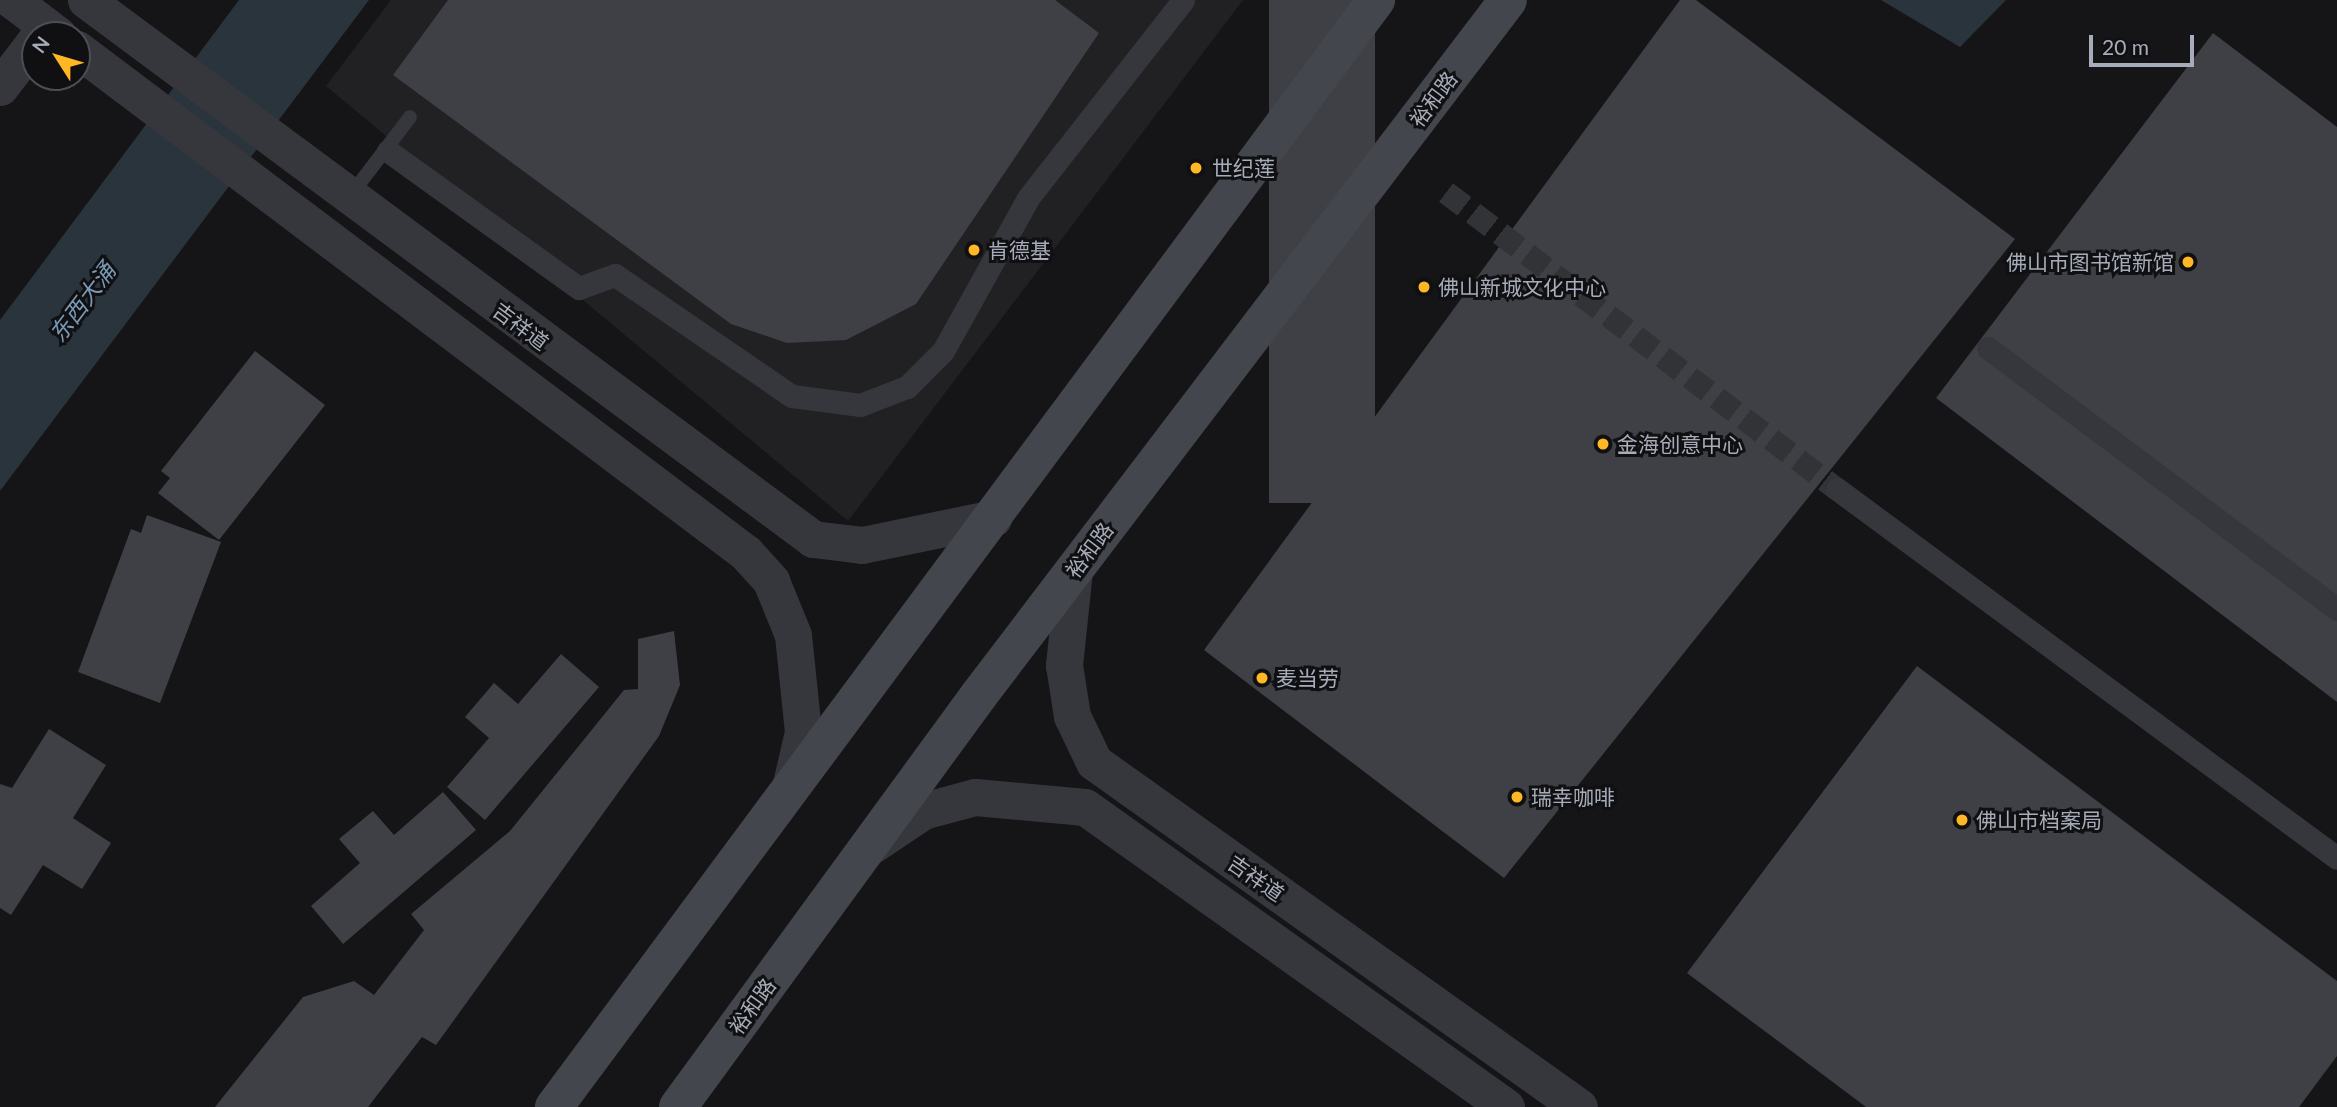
<!DOCTYPE html>
<html>
<head>
<meta charset="utf-8">
<style>
  body { margin:0 }
  #map { position:relative; width:2337px; height:1107px; overflow:hidden; background:#151517; font-family:Lato,"Noto Sans SC",sans-serif }
  div>[style] { position:absolute }
  [style*='--x'] { left:calc(var(--x)*1px); top:calc(var(--y)*1px); width:calc(var(--w)*1px); rotate:calc(var(--a)*1deg) }
  .built>* { inset:0; background:#212124 }
  .water>* { inset:0; background:#2a343c }
  .building>* { inset:0; background:#3f4045; transform-origin:0 0 }
  .pedestrian-tunnel>* { height:23px; margin-top:-11.5px; transform-origin:0; background:repeating-linear-gradient(90deg,#323337 0 23px,transparent 0 34px) }
  .service>* { height:14px; margin:-7px; padding:0 7px; transform-origin:7px; border-radius:7px; background:#36373d }
  .pedestrian>* { height:23px; margin:-11.5px; padding:0 11.5px; transform-origin:11.5px; border-radius:11.5px; background:#36373d }
  .tertiary>* { height:37px; margin:-18.5px; padding:0 18.5px; transform-origin:18.5px; border-radius:18.5px; background:#36373d }
  .secondary>* { height:38px; margin:-19px; padding:0 19px; transform-origin:19px; border-radius:19px; background:#44464d }
  .dots>* { width:19px; height:19px; translate:-50% -50%; box-sizing:border-box; border:4px solid #101012; border-radius:50% }
  span { translate:-50% -50%; white-space:nowrap; text-align:center; line-height:1.15; -webkit-text-stroke:6px #101012; paint-order:stroke }
  .street-label { font-size:21px; color:#a6acb9 }
  .poi-label { font-size:21px; color:#a6acb9 }
  .left { translate:0 -50%; text-align:left }
  .right { translate:-100% -50%; text-align:right }
  .water-label { font-size:23px; color:#7a9ab6; font-style:italic }
  .north { position:absolute; left:21px; top:21px; width:70px; height:70px; box-sizing:border-box; background:#101012; border:2px solid #4c4e55; border-radius:50%; rotate:307deg; font-size:19px; font-weight:700; line-height:28px; text-align:center; color:#a6acb9 }
  .north::after { content:''; display:block; margin:auto; width:24px; height:32px; background:#ffb725; clip-path:polygon(50% 0,100% 100%,50% 72%,0 100%) }
  .scale { position:absolute; left:2089px; top:35px; width:105px; height:32px; box-sizing:border-box; border:4px solid #a6acb9; border-top:0; padding-left:9px; font-size:21px; line-height:24px; white-space:nowrap; color:#a6acb9; -webkit-text-stroke:5px #101012; paint-order:stroke }
</style>
</head>
<body>
<div id="map">
  <div class="built">
    <i style="clip-path:polygon(391px 0,1243px 0,848px 521px,326px 86px)"></i>
  </div>
  <div class="water">
    <i style="clip-path:polygon(239px 0,369px 0,0 491px,0 320px)"></i>
    <i style="clip-path:polygon(1881px 0,2006px 0,1960px 47px)"></i>
  </div>
  <div class="building">
    <i style="clip-path:polygon(448px 0,1055px 0,1099px 33px,916px 304px,846px 340px,787px 343px,731px 324px,393px 75px)"></i>
    <i style="left:1269px;top:0;width:106px;height:503px"></i>
    <i style="clip-path:polygon(1680px 0,1696px 0,2015px 239px,1504px 878px,1204px 650px)"></i>
    <i style="clip-path:polygon(2213px 33px,2337px 127px,2337px 702px,1936px 398px)"></i>
    <i style="clip-path:polygon(255px 351px,325px 405px,219px 540px,158px 493px,170px 478px,161px 471px)"></i>
    <i style="clip-path:polygon(147px 515px,221px 542px,160px 703px,78px 672px,131px 529px,141px 533px)"></i>
    <i style="clip-path:polygon(674px 631px,680px 685px,659px 736px,436px 1045px,422px 1037px,368px 1107px,215px 1107px,303px 997px,354px 981px,374px 995px,424px 930px,411px 914px,510px 831px,624px 690px,638px 689px,638px 639px)"></i>
    <i style="clip-path:polygon(561px 654px,599px 687px,485px 820px,447px 787px,489px 738px,465px 717px,494px 683px,518px 704px)"></i>
    <i style="clip-path:polygon(1917px 666px,2337px 981px,2337px 1056px,2299px 1107px,1866px 1107px,1687px 973px)"></i>
    <i style="clip-path:polygon(49px 729px,106px 765px,73px 818px,111px 843px,82px 889px,43px 865px,11px 915px,0 908px,0 784px,12px 788px)"></i>
    <i style="clip-path:polygon(443px 792px,476px 830px,343px 944px,311px 906px,360px 863px,339px 839px,373px 811px,394px 835px)"></i>
  </div>
  <div class="pedestrian-tunnel">
    <i style="--x:1446;--y:192;--w:491;--a:37.2"></i>
  </div>
  <div class="service">
    <i style="--x:350;--y:196;--w:99;--a:-52.8"></i>
  </div>
  <div class="pedestrian">
    <i style="--x:388;--y:151;--w:235;--a:35.7"></i>
    <i style="--x:579;--y:288;--w:38;--a:-20"></i>
    <i style="--x:615;--y:275;--w:214;--a:34.4"></i>
    <i style="--x:792;--y:396;--w:69;--a:7.5"></i>
    <i style="--x:860;--y:405;--w:50;--a:-21"></i>
    <i style="--x:907;--y:387;--w:51;--a:-45"></i>
    <i style="--x:943;--y:351;--w:175;--a:-60.9"></i>
    <i style="--x:1028;--y:198;--w:251;--a:-51.9"></i>
    <i style="--x:1988;--y:348;--w:436;--a:36.8"></i>
    <i style="--x:1837;--y:489;--w:621;--a:36.43"></i>
  </div>
  <div class="tertiary">
    <i style="--x:12;--y:0;--w:58;--a:37.3"></i>
    <i style="--x:86;--y:0;--w:905;--a:36.55"></i>
    <i style="--x:813;--y:539;--w:49;--a:7"></i>
    <i style="--x:862;--y:545;--w:134;--a:-11.6"></i>
    <i style="--x:77;--y:49;--w:838;--a:36.99"></i>
    <i style="--x:746;--y:553;--w:38;--a:48"></i>
    <i style="--x:771;--y:581;--w:58;--a:67.8"></i>
    <i style="--x:793;--y:635;--w:98;--a:84.1"></i>
    <i style="--x:803;--y:732;--w:53;--a:103"></i>
    <i style="--x:0;--y:87;--w:58;--a:-52.7"></i>
    <i style="--x:1074;--y:570;--w:96;--a:96"></i>
    <i style="--x:1064;--y:665;--w:52;--a:81.1"></i>
    <i style="--x:1072;--y:716;--w:51;--a:64.4"></i>
    <i style="--x:1094;--y:762;--w:595;--a:35.43"></i>
    <i style="--x:872;--y:845;--w:61;--a:-33.7"></i>
    <i style="--x:923;--y:811;--w:54;--a:-15.1"></i>
    <i style="--x:975;--y:797;--w:110;--a:5.2"></i>
    <i style="--x:1085;--y:807;--w:517;--a:35.47"></i>
  </div>
  <div class="secondary">
    <i style="--x:554;--y:1107;--w:1379;--a:-53.4"></i>
    <i style="--x:678;--y:1107;--w:510;--a:-53.85"></i>
    <i style="--x:979;--y:695;--w:873;--a:-52.72"></i>
  </div>
  <div class="dots">
    <i style="left:1196px;top:168px;background:#ffb725"></i>
    <i style="left:974px;top:250px;background:#ffb725"></i>
    <i style="left:2188px;top:262px;background:#ffb725"></i>
    <i style="left:1424px;top:287px;background:#ffb725"></i>
    <i style="left:1603px;top:444px;background:#ffb725"></i>
    <i style="left:1262px;top:678px;background:#ffb725"></i>
    <i style="left:1517px;top:797px;background:#ffb725"></i>
    <i style="left:1962px;top:820px;background:#ffb725"></i>
  </div>
  <div class="street-label">
    <span style="left:1433px;top:99px;rotate:-53deg">裕和路</span>
    <span style="left:521px;top:326px;rotate:37deg">吉祥道</span>
    <span style="left:1089px;top:550px;rotate:-53deg">裕和路</span>
    <span style="left:1256px;top:878px;rotate:35deg">吉祥道</span>
    <span style="left:752px;top:1006px;rotate:-54deg">裕和路</span>
  </div>
  <div class="poi-label">
    <span class="left" style="left:1212px;top:168px">世纪莲</span>
    <span class="left" style="left:988px;top:250px">肯德基</span>
    <span class="right" style="left:2174px;top:262px">佛山市图书馆新馆</span>
    <span class="left" style="left:1438px;top:287px">佛山新城文化中心</span>
    <span class="left" style="left:1617px;top:444px">金海创意中心</span>
    <span class="left" style="left:1276px;top:678px">麦当劳</span>
    <span class="left" style="left:1531px;top:797px">瑞幸咖啡</span>
    <span class="left" style="left:1976px;top:820px">佛山市档案局</span>
  </div>
  <div class="water-label">
    <span style="left:82px;top:302px;rotate:-53deg">东西大涌</span>
  </div>
  <div class="north">N</div>
  <div class="scale">20 m</div>
</div>
</body>
</html>
